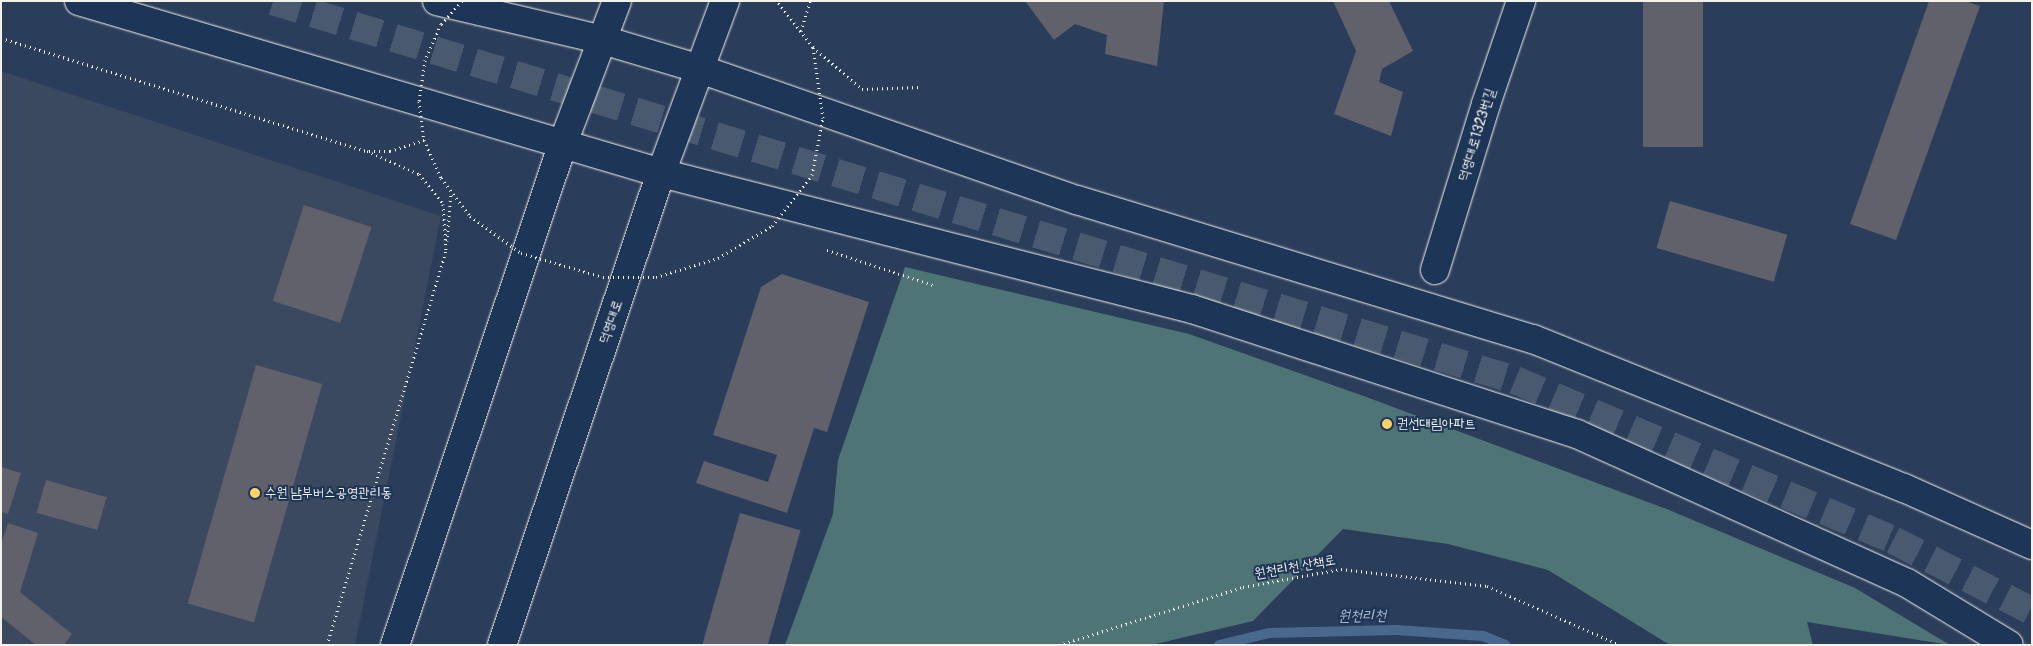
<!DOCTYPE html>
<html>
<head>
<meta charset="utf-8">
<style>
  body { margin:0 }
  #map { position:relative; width:2033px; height:646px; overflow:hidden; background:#2a3e5b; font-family:Pangolin,"Poor Story",sans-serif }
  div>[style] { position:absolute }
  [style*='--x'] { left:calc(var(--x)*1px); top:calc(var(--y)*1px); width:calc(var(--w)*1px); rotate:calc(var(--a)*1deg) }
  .built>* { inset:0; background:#3a4860 }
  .green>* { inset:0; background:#4f7476 }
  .stream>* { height:10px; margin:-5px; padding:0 5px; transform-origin:5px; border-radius:5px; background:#48688e }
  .building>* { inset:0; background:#60616a; transform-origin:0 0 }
  .secondary-tunnel>* { height:28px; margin-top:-14px; transform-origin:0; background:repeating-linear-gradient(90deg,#485970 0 28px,transparent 0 42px) }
  .path>* { height:3px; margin-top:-1.5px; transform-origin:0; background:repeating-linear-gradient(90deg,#f4f1e8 0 1px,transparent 0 5px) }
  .roads { filter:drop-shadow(0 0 1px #f4f1e8) drop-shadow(0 0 1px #f4f1e8) }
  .pedestrian>* { height:28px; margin:-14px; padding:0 14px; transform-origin:14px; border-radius:14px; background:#1d3557 }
  .minor>* { height:28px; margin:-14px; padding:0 14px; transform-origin:14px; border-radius:14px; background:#1d3557 }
  .secondary>* { height:28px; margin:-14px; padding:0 14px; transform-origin:14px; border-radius:14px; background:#1d3557 }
  .path-bridge>* { height:3px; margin-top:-1.5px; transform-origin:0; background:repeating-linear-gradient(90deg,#f4f1e8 0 1px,transparent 0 5px) }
  .dots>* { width:14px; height:14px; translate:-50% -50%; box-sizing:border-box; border:2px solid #1d3557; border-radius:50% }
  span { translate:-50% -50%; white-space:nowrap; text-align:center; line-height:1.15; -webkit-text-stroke:4px #1d3557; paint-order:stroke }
  .street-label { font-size:14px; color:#f4f1e8 }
  .poi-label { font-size:14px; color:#f4f1e8 }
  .left { translate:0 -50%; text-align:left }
  .water-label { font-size:15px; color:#b8c1c8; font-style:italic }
  .frame { position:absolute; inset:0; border:2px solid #f4f1e8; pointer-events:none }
</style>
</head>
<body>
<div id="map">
  <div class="built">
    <i style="clip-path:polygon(1px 71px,441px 216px,355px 645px,1px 645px)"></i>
  </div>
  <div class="green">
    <i style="clip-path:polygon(905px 267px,1189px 334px,1369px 398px,1669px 510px,1855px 588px,1950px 645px,1807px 622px,1813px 645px,1670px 645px,1548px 570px,1448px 544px,1343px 529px,1253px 621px,1151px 645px,785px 645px,833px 514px,838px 460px)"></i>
  </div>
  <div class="stream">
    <i style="--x:1219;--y:645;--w:51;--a:-13.5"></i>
    <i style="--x:1269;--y:633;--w:127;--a:-1.4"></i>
    <i style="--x:1396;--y:630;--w:87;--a:3.9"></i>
    <i style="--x:1483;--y:636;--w:24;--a:22"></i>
  </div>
  <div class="building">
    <i style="clip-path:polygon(1025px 1px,1164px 1px,1157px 66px,1105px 54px,1107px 35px,1075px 24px,1054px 40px)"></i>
    <i style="clip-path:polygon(1333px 1px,1389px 1px,1413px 51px,1382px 69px,1379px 82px,1403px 92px,1391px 136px,1334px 114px,1356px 51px)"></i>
    <i style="left:1643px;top:1px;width:60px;height:146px"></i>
    <i style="clip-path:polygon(1929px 1px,1965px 1px,1980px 6px,1896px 240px,1850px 224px)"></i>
    <i style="left:1670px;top:201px;width:122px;height:49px;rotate:16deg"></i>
    <i style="left:304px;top:205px;width:71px;height:101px;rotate:18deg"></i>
    <i style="clip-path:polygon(782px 274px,869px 302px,827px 432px,814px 428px,787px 513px,696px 483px,704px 461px,768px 482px,777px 455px,713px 435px,761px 287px)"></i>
    <i style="left:256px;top:365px;width:69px;height:248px;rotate:16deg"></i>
    <i style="clip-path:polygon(1px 467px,21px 473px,8px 514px,1px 512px)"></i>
    <i style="left:46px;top:480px;width:63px;height:34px;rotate:16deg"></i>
    <i style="left:740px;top:513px;width:63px;height:137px;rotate:16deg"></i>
    <i style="clip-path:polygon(8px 523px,38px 533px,20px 592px,72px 634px,64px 645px,36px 645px,1px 617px,1px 544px)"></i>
  </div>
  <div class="secondary-tunnel">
    <i style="--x:273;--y:1;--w:1299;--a:16.97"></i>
    <i style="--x:1515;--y:380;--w:410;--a:22.9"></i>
    <i style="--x:1893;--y:540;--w:156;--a:27.1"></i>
  </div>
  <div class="path">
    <i style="--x:801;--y:31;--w:31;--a:-73"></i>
    <i style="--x:1;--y:38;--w:383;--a:17.2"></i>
    <i style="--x:367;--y:151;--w:57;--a:23.9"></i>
    <i style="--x:419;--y:174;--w:38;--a:51"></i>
    <i style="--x:443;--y:204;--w:48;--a:86.4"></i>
    <i style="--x:813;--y:47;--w:65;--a:40.6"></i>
    <i style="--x:862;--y:89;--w:59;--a:-1.9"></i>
    <i style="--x:369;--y:151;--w:21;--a:0"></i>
    <i style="--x:390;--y:151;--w:36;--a:-18"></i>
    <i style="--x:447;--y:241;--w:49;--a:-85.3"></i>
    <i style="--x:827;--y:250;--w:112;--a:18.3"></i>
    <i style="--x:327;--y:645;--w:411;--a:-73.2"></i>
    <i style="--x:1059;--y:645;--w:193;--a:-17.5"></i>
    <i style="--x:1243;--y:587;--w:100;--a:-10.4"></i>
    <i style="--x:1341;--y:569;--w:147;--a:6.6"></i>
    <i style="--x:1487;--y:586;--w:145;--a:23.9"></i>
  </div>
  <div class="roads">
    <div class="pedestrian">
      <i style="--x:1435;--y:270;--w:174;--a:-72.9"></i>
    </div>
    <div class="minor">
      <i style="--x:1486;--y:104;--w:109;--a:-71.2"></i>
    </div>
    <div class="secondary">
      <i style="--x:79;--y:1;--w:607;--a:16.46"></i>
      <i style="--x:661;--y:173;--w:548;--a:14.37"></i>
      <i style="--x:1192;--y:309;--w:405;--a:18"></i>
      <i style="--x:1577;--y:434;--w:362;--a:24.3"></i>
      <i style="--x:1907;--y:583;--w:119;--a:31.3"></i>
      <i style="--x:437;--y:1;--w:171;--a:13.2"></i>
      <i style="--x:603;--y:40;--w:101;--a:16.6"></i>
      <i style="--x:700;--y:69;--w:399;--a:19.2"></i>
      <i style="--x:1077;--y:200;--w:477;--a:17"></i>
      <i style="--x:1533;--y:339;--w:400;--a:21.9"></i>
      <i style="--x:1904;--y:488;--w:140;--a:24"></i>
      <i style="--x:395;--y:645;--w:529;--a:-71.5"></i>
      <i style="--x:563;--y:143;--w:152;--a:-69.2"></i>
      <i style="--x:502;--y:645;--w:498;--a:-71.4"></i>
      <i style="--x:661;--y:173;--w:184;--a:-69.6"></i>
    </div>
  </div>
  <div class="path-bridge">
    <i style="--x:462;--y:1;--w:31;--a:132"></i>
    <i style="--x:441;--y:24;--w:39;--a:114"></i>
    <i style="--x:425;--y:60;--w:41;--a:98.3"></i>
    <i style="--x:419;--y:101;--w:39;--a:83"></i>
    <i style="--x:424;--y:140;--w:42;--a:65.9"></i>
    <i style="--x:441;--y:178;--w:48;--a:52.7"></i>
    <i style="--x:470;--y:216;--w:63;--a:36"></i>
    <i style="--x:521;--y:253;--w:85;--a:16.3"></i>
    <i style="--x:603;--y:277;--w:53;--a:0"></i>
    <i style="--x:656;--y:277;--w:65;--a:-17"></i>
    <i style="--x:718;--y:258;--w:63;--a:-30.7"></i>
    <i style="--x:772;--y:226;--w:65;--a:-51.9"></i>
    <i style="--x:812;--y:175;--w:58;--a:-79.1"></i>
    <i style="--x:823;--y:118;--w:72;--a:-98"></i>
    <i style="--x:813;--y:47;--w:58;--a:-128"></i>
  </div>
  <div class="dots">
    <i style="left:1387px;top:424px;background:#ffd166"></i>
    <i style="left:255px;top:493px;background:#ffd166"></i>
  </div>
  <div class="street-label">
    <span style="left:1477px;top:135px;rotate:-73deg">덕영대로1323번길</span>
    <span style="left:611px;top:322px;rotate:-71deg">덕영대로</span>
    <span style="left:1295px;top:567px;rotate:-10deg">원천리천 산책로</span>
  </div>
  <div class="poi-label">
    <span class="left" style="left:1397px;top:424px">권선대림아파트</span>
    <span class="left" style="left:265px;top:493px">수원 남부버스공영관리동</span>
  </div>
  <div class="water-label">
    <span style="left:1362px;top:616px;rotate:-1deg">원천리천</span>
  </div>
  <div class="frame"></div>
</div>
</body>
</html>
